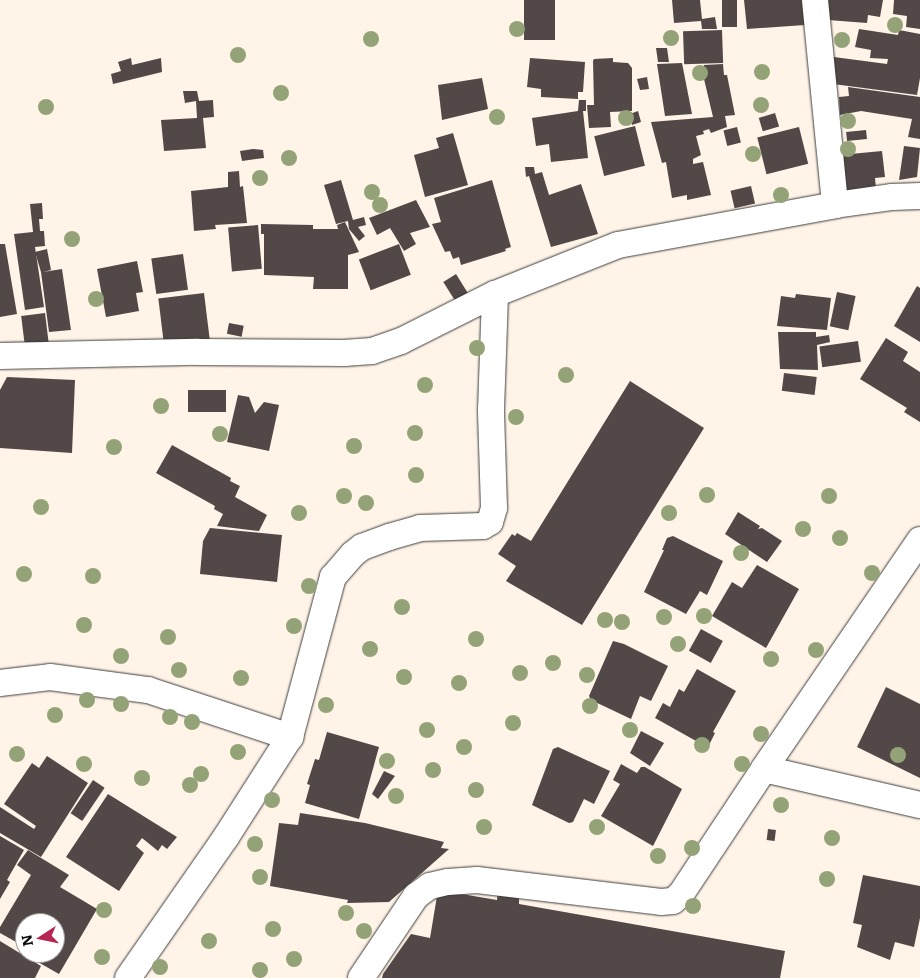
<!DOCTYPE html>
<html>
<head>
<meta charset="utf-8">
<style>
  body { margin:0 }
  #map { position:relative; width:920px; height:978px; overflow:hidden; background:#fff4e7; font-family:Literata,serif }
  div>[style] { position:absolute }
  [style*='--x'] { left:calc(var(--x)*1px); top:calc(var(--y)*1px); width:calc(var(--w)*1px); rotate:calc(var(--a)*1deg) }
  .building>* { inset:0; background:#524847; transform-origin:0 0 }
  .roads { filter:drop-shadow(0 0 1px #3d3d3d) drop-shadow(0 0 1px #3d3d3d) }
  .street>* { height:26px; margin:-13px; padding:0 13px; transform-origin:13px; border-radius:13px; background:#fff }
  .trees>* { width:16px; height:16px; margin:-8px; border-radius:50%; background:#94a377 }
  span { translate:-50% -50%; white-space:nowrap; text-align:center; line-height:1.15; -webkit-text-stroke:5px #fff; paint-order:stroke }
  .north { position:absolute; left:15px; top:913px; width:50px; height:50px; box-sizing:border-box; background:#fff; border:1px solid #9d9d9d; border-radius:50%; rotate:259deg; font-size:14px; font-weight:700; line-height:20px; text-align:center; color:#0a0a0a }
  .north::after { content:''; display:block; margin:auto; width:18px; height:22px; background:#b72552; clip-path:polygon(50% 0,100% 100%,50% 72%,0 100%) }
</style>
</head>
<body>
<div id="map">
  <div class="building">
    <i style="left:524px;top:0;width:31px;height:40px"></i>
    <i style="clip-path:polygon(672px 0,700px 0,702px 19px,715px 17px,717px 29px,702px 29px,701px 21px,674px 23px)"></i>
    <i style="left:722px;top:0;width:15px;height:27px"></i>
    <i style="clip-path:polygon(744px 0,804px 0,805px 25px,747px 29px)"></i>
    <i style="clip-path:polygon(826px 0,883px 0,880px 17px,868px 15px,867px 23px,828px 20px)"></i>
    <i style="clip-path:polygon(894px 0,920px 0,920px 29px,906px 27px,907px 16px,893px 14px)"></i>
    <i style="clip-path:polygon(859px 29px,898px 35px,899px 30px,920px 34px,920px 78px,917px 95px,833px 84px,834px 57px,887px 64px,888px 59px,870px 58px,871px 50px,855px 47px)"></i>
    <i style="left:722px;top:30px;width:33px;height:39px;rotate:88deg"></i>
    <i style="clip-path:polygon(656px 48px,667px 48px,669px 62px,658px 62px)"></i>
    <i style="clip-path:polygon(131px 58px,132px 65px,161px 58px,162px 72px,113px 84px,111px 74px,121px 71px,118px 62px)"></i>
    <i style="clip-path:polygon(530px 58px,585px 62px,583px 92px,578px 92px,578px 99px,541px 97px,541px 89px,527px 87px)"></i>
    <i style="clip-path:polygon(613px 58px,613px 62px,628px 63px,632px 68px,632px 111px,610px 112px,611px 127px,589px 128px,587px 105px,594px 105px,593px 61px,594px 59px)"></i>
    <i style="clip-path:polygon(682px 63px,692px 114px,665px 116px,657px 64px)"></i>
    <i style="clip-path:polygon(723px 64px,724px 75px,727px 75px,735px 115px,725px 116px,727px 127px,711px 133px,709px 129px,703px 131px,704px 134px,696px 136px,701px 155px,693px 159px,693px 164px,703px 162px,711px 195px,687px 200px,687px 195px,672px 198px,666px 162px,662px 163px,651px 122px,713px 117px,704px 79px,704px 65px)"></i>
    <i style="clip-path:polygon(647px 77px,649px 89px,640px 90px,637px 79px)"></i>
    <i style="clip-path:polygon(482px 78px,488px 109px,442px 120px,438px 85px)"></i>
    <i style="clip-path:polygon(848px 87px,920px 97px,920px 139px,908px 137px,912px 119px,861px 111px,840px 115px,839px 97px,849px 96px)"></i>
    <i style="clip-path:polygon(183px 91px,197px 91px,199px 101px,213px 100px,214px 117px,203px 118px,206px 148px,164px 151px,161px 120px,197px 118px,196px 101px,185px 103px)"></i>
    <i style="clip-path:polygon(579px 100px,586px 100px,586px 111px,583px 111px,588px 158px,551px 162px,549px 144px,536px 146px,532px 118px,578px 111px)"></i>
    <i style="clip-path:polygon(638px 111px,641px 122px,632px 125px,630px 114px)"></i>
    <i style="left:775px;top:113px;width:14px;height:17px;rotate:73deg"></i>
    <i style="left:635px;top:126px;width:41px;height:42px;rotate:76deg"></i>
    <i style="left:737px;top:127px;width:16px;height:14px;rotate:76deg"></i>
    <i style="left:799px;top:127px;width:38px;height:43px;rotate:76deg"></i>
    <i style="left:866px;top:130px;width:9px;height:20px;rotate:84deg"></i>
    <i style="clip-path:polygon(453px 133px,468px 185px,425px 197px,414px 155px,439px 148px,436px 138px)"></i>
    <i style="clip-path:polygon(904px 146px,920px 148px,917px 177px,899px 180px)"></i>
    <i style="clip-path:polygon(253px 149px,263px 150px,264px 158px,242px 161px,240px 151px)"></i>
    <i style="clip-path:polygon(882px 151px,885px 177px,875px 178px,876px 188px,844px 191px,840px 155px)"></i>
    <i style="clip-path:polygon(525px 167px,534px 167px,535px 174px,542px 172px,549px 195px,581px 184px,598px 234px,551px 247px,529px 176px,526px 177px)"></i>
    <i style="clip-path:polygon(239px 171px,240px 187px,243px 186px,247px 223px,215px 225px,216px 229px,194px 231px,191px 191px,228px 187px,228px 172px)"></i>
    <i style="clip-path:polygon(341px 180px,353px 220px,364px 217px,366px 225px,358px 227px,365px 236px,359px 241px,349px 229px,348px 221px,336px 224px,324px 185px)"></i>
    <i style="clip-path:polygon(492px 180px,511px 247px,505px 249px,506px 251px,461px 265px,459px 257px,453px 259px,450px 251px,445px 252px,432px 224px,441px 222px,434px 198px)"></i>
    <i style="left:751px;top:186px;width:18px;height:21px;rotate:77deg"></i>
    <i style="clip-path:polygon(416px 200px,430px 227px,410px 233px,416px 244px,404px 251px,390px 228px,377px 235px,369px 218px)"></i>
    <i style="clip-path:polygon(42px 203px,43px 219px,39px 219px,40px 231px,44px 231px,45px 246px,35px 247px,44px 307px,25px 310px,14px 234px,33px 232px,30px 204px)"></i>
    <i style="clip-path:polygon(345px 222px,359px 252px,348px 255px,348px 289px,313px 289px,314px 277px,264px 275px,264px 234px,261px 234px,261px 224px,313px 225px,313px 229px,338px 229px,337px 225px)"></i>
    <i style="left:258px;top:225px;width:44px;height:30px;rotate:85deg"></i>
    <i style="clip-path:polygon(0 244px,5px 244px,17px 314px,0 317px)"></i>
    <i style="left:399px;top:244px;width:33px;height:43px;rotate:69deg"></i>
    <i style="clip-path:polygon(47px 249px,51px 270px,43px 272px,62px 269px,71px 330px,49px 332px,41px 272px,35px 252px)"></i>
    <i style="left:183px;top:254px;width:36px;height:32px;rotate:82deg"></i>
    <i style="clip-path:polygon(137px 261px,143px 292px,136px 293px,139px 311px,106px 317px,97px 269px)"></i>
    <i style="left:456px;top:274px;width:22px;height:15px;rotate:58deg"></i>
    <i style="clip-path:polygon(917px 286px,920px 288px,920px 342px,894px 326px)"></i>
    <i style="left:837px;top:292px;width:19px;height:35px;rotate:12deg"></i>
    <i style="left:204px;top:293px;width:51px;height:46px;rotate:83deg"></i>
    <i style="clip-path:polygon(796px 294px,831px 298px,827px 330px,777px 326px,781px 296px,795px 298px)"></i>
    <i style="left:45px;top:313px;width:33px;height:24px;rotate:83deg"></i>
    <i style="left:229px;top:323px;width:15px;height:11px;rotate:11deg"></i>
    <i style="clip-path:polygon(778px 332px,816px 332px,816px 337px,829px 335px,830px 342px,817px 345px,818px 370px,780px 369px)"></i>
    <i style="clip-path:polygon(886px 338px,908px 352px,903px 361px,920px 372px,920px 422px,904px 412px,907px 408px,860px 379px)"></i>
    <i style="left:858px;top:341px;width:21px;height:39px;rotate:82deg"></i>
    <i style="left:784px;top:373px;width:33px;height:18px;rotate:7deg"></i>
    <i style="clip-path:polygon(7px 377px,75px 380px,72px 453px,0 448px,0 390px)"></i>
    <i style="clip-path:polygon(630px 381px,704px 428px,582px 625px,506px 581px,516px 566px,498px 554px,512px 534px,515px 536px,517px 533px,531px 541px)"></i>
    <i style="left:188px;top:390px;width:38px;height:22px"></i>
    <i style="clip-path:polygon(238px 395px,249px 397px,255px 413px,264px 402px,279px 405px,269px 451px,227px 442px)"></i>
    <i style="clip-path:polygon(172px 445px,231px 478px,230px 481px,240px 486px,235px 497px,267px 515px,259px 531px,217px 526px,223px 514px,214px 509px,215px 506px,156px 473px)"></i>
    <i style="clip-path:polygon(738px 512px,760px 526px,758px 529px,762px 528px,782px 541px,767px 562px,725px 534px)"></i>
    <i style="clip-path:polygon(210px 528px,282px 535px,277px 582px,200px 574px,203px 541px)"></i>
    <i style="clip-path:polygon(673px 536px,723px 561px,707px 595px,700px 591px,686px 614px,644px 592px,664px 550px,662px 550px,667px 538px)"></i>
    <i style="clip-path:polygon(757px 565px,799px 589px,766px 648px,712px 616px,732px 582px,742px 588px)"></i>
    <i style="left:701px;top:629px;width:25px;height:25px;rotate:29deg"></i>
    <i style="clip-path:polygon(613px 641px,624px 644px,668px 666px,651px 701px,640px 696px,631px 719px,591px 700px,589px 696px)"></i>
    <i style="clip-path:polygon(697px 669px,736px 691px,713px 732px,715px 733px,709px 745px,705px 746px,655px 718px,663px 703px,670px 707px,679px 689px,684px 692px)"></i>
    <i style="clip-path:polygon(886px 687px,920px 704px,920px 778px,857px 747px)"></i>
    <i style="clip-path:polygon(641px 731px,664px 743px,650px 766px,630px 753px)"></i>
    <i style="clip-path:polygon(327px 732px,379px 747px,359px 819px,305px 803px,310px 785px,307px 784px,315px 759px,319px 760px)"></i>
    <i style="clip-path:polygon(558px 747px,610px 771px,594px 804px,584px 799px,573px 822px,569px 823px,532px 805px,553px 749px)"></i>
    <i style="clip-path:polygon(47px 756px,88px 783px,41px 857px,0 833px,0 807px,34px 829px,36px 826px,4px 804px,32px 763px,39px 768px)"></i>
    <i style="clip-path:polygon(621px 764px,637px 773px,641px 767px,645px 767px,682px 789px,653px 846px,601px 816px,620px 784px,613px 780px)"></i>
    <i style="clip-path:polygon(384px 771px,395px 776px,378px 799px,372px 794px)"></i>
    <i style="left:93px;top:780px;width:14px;height:40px;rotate:34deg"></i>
    <i style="clip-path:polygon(108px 794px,177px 837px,167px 849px,162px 845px,158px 851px,142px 838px,136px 846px,144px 853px,119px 891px,66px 857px)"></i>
    <i style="clip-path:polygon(300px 813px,365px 823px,444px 842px,441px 848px,449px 849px,389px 902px,347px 903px,348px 900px,270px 886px,279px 823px,298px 825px)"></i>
    <i style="left:768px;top:829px;width:8px;height:11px;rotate:7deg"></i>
    <i style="clip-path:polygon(0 836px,24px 850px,7px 880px,10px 882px,0 899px)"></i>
    <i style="clip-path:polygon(28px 850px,69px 875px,60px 887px,97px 909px,59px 974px,22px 953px,25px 948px,25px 953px,55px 953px,55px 923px,25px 923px,25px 947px,0 933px,0 927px,31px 875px,17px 865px)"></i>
    <i style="clip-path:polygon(863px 875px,920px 886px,920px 918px,914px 947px,895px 942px,890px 960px,857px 947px,862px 925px,853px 923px)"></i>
    <i style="clip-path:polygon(498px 889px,519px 892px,519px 904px,785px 951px,780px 978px,382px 978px,383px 974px,411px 934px,430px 938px,438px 890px,497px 900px)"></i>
    <i style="clip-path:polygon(0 941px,41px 966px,35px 978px,0 978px)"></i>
  </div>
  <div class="roads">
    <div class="street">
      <i style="--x:815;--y:0;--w:206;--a:84.4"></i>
      <i style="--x:0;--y:356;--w:198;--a:-1.2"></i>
      <i style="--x:198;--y:352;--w:146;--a:0.4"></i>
      <i style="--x:344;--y:353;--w:28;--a:-4"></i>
      <i style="--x:372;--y:351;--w:31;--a:-19"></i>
      <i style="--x:401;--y:341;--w:105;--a:-26.6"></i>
      <i style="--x:495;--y:294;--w:132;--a:-21.7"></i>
      <i style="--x:618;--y:245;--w:221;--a:-10.4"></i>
      <i style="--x:835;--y:205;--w:58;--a:-8"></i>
      <i style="--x:892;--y:197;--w:28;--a:-2"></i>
      <i style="--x:920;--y:540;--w:277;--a:124.3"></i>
      <i style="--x:764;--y:769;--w:160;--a:13"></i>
      <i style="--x:0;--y:683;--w:50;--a:-6.8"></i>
      <i style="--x:50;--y:677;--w:99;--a:7.6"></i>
      <i style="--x:148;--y:690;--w:150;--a:18.3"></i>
      <i style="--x:128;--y:978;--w:172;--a:-55.2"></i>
      <i style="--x:226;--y:837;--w:119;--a:-57.4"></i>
      <i style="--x:290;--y:737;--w:166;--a:-75"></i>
      <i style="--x:333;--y:577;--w:30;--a:-49"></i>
      <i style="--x:353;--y:554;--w:11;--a:-38"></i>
      <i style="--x:362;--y:547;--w:29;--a:-20"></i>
      <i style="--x:389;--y:537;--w:32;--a:-16"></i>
      <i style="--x:420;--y:528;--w:63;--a:-1.8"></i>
      <i style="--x:483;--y:526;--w:8;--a:-30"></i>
      <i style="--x:490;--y:522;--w:15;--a:-74"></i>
      <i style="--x:494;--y:508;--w:98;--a:-91.8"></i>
      <i style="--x:491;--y:410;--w:116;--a:-88"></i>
      <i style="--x:361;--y:978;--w:99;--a:-56.1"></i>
      <i style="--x:416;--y:896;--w:17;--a:-36"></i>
      <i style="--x:430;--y:886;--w:18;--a:-13"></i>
      <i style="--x:448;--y:882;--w:29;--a:-4"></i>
      <i style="--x:477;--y:880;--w:185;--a:6.8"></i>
      <i style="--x:661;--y:902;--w:12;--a:-5"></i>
      <i style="--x:673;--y:901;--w:11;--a:-41"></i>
      <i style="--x:681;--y:894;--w:150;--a:-56.4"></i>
    </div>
  </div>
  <div class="trees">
    <i style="left:895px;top:25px"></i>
    <i style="left:517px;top:29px"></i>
    <i style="left:671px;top:38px"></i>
    <i style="left:371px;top:39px"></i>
    <i style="left:842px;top:40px"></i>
    <i style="left:238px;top:55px"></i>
    <i style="left:762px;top:72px"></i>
    <i style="left:700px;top:73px"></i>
    <i style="left:281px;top:93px"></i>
    <i style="left:761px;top:105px"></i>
    <i style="left:46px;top:107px"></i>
    <i style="left:497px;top:117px"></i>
    <i style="left:626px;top:118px"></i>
    <i style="left:848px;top:121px"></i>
    <i style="left:848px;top:149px"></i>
    <i style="left:753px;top:154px"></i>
    <i style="left:289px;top:158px"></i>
    <i style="left:260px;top:178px"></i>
    <i style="left:372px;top:192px"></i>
    <i style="left:781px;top:195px"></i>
    <i style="left:380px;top:205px"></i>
    <i style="left:72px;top:239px"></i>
    <i style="left:96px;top:299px"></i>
    <i style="left:477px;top:348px"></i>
    <i style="left:566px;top:375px"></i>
    <i style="left:425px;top:385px"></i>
    <i style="left:161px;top:406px"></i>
    <i style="left:516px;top:417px"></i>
    <i style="left:415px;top:433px"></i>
    <i style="left:220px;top:434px"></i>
    <i style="left:354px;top:446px"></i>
    <i style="left:114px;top:447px"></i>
    <i style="left:416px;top:475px"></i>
    <i style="left:707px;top:495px"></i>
    <i style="left:344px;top:496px"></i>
    <i style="left:829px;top:496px"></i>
    <i style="left:366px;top:503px"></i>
    <i style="left:41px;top:507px"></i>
    <i style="left:299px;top:513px"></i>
    <i style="left:669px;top:513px"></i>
    <i style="left:803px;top:529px"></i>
    <i style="left:840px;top:538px"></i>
    <i style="left:741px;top:553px"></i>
    <i style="left:872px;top:573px"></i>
    <i style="left:24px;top:574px"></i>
    <i style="left:93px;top:576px"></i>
    <i style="left:309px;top:586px"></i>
    <i style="left:402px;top:607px"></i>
    <i style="left:704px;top:616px"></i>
    <i style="left:664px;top:617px"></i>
    <i style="left:605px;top:620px"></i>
    <i style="left:622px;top:622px"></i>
    <i style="left:84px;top:625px"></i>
    <i style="left:294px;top:626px"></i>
    <i style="left:168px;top:637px"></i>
    <i style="left:476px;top:639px"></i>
    <i style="left:678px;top:644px"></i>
    <i style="left:370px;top:649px"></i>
    <i style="left:816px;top:650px"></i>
    <i style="left:121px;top:656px"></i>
    <i style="left:771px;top:659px"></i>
    <i style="left:553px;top:663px"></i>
    <i style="left:179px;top:670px"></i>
    <i style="left:520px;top:673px"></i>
    <i style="left:587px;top:675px"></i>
    <i style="left:404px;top:677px"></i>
    <i style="left:241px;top:678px"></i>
    <i style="left:459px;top:683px"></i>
    <i style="left:87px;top:700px"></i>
    <i style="left:121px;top:704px"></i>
    <i style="left:326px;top:705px"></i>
    <i style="left:590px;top:706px"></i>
    <i style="left:55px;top:715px"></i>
    <i style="left:170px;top:717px"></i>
    <i style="left:192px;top:722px"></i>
    <i style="left:513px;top:723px"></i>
    <i style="left:427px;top:730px"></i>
    <i style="left:630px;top:730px"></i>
    <i style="left:761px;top:734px"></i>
    <i style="left:702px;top:745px"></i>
    <i style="left:464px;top:747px"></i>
    <i style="left:238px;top:752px"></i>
    <i style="left:17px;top:754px"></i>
    <i style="left:898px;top:755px"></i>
    <i style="left:387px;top:761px"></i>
    <i style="left:84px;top:764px"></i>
    <i style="left:742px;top:764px"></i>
    <i style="left:433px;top:770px"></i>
    <i style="left:201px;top:774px"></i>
    <i style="left:142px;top:778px"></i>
    <i style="left:190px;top:785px"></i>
    <i style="left:476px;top:790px"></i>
    <i style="left:396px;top:796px"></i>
    <i style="left:272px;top:800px"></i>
    <i style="left:781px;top:805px"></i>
    <i style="left:484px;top:827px"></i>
    <i style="left:597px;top:827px"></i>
    <i style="left:832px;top:838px"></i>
    <i style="left:255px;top:844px"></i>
    <i style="left:692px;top:848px"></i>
    <i style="left:658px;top:856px"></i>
    <i style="left:260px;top:877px"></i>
    <i style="left:827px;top:879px"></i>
    <i style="left:693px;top:906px"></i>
    <i style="left:104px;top:910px"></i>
    <i style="left:346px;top:913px"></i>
    <i style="left:273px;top:929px"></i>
    <i style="left:364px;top:931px"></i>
    <i style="left:209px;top:941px"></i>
    <i style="left:102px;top:957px"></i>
    <i style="left:294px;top:959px"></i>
    <i style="left:160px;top:967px"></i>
    <i style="left:260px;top:970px"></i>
  </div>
  <div class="north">N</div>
</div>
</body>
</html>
